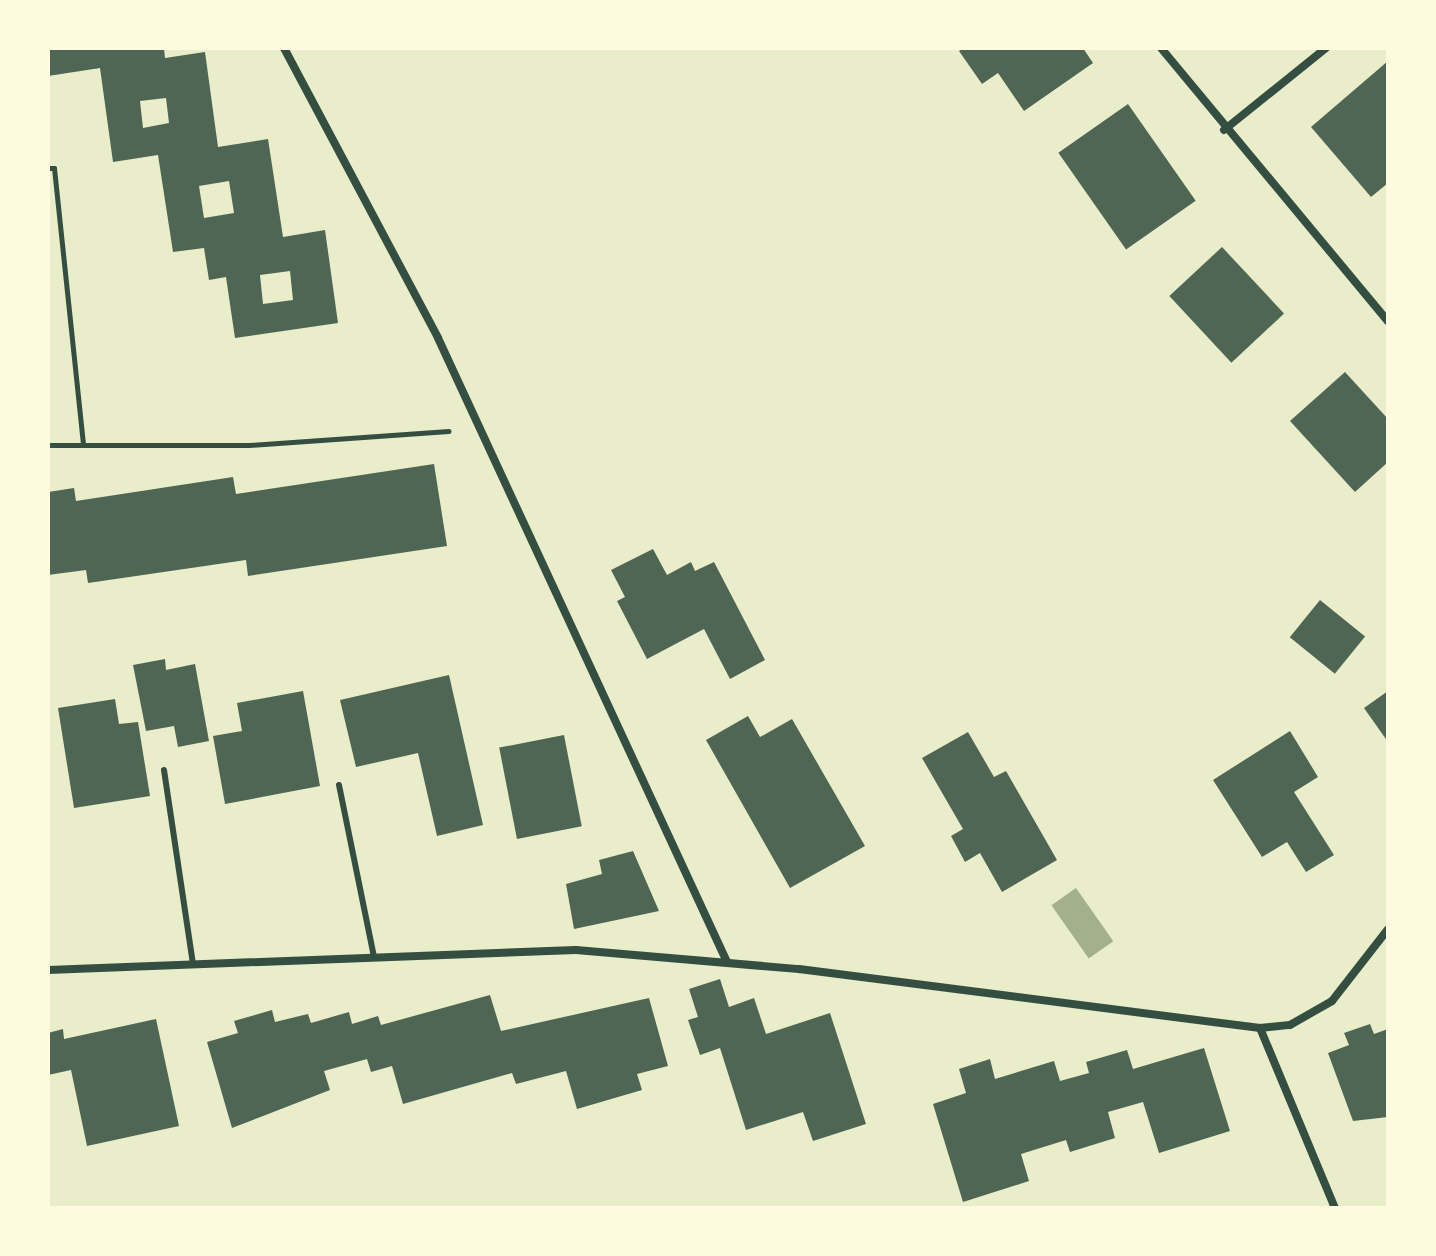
<!DOCTYPE html>
<html>
<head>
<meta charset="utf-8">
<style>
  body { margin:0 }
  #map { position:relative; width:1436px; height:1256px; overflow:hidden; background:#e9edc9; font-family:Roboto,sans-serif }
  div>[style] { position:absolute }
  [style*='--x'] { left:calc(var(--x)*1px); top:calc(var(--y)*1px); width:calc(var(--w)*1px); rotate:calc(var(--a)*1deg) }
  .water>* { inset:0; background:#a3b18a; transform-origin:0 0 }
  .building>* { inset:0; background:#4f6655; transform-origin:0 0 }
  .path>* { height:5px; margin:-2.5px; padding:0 2.5px; transform-origin:2.5px; border-radius:2.5px; background:#344e41 }
  .service>* { height:6px; margin:-3px; padding:0 3px; transform-origin:3px; border-radius:3px; background:#344e41 }
  .minor>* { height:8px; margin:-4px; padding:0 4px; transform-origin:4px; border-radius:4px; background:#344e41 }
  span { translate:-50% -50%; white-space:nowrap; text-align:center; line-height:1.15; -webkit-text-stroke:6px #fefae0; paint-order:stroke }
  .frame { position:absolute; inset:0; border:50px solid #fefae0; pointer-events:none }
</style>
</head>
<body>
<div id="map">
  <div class="water">
    <i style="left:1076px;top:888px;width:65px;height:30px;rotate:55deg"></i>
  </div>
  <div class="building">
    <i style="clip-path:polygon(evenodd,48px 48px,164px 48px,165px 58px,205px 52px,218px 147px,268px 139px,283px 237px,325px 230px,338px 323px,235px 338px,226px 277px,209px 280px,204px 248px,173px 252px,158px 155px,113px 162px,100px 68px,48px 76px,48px 48px,166px 98px,169px 123px,143px 128px,140px 101px,166px 98px,48px 48px,229px 181px,234px 213px,204px 218px,199px 186px,229px 181px,48px 48px,290px 271px,293px 300px,263px 304px,260px 275px,290px 271px)"></i>
    <i style="clip-path:polygon(964px 48px,1083px 48px,1093px 63px,1024px 111px,998px 73px,982px 84px,959px 51px)"></i>
    <i style="clip-path:polygon(1388px 61px,1388px 183px,1371px 197px,1311px 127px)"></i>
    <i style="left:1128px;top:104px;width:118px;height:85px;rotate:55deg"></i>
    <i style="left:1222px;top:247px;width:91px;height:72px;rotate:47deg"></i>
    <i style="clip-path:polygon(1345px 372px,1388px 419px,1388px 462px,1355px 492px,1290px 421px)"></i>
    <i style="clip-path:polygon(434px 464px,447px 546px,248px 576px,246px 560px,88px 583px,86px 570px,48px 575px,48px 492px,74px 488px,76px 501px,233px 477px,236px 494px)"></i>
    <i style="clip-path:polygon(653px 549px,667px 575px,691px 562px,695px 571px,714px 562px,765px 660px,730px 679px,704px 629px,647px 659px,617px 601px,625px 597px,611px 570px)"></i>
    <i style="left:1320px;top:600px;width:58px;height:48px;rotate:39deg"></i>
    <i style="clip-path:polygon(165px 659px,166px 670px,195px 664px,209px 741px,178px 747px,174px 726px,146px 731px,133px 665px)"></i>
    <i style="clip-path:polygon(449px 675px,483px 825px,437px 836px,418px 753px,356px 767px,340px 700px)"></i>
    <i style="clip-path:polygon(303px 691px,320px 786px,225px 804px,213px 736px,242px 731px,237px 703px)"></i>
    <i style="clip-path:polygon(1388px 691px,1388px 742px,1364px 708px)"></i>
    <i style="clip-path:polygon(115px 699px,119px 724px,138px 722px,150px 796px,74px 808px,58px 708px)"></i>
    <i style="clip-path:polygon(748px 716px,760px 737px,792px 719px,865px 846px,790px 888px,706px 740px)"></i>
    <i style="clip-path:polygon(1290px 731px,1318px 777px,1294px 792px,1334px 855px,1306px 872px,1287px 842px,1262px 857px,1213px 780px)"></i>
    <i style="clip-path:polygon(968px 732px,994px 777px,1006px 771px,1057px 860px,1002px 892px,980px 853px,965px 862px,951px 836px,963px 829px,922px 758px)"></i>
    <i style="left:564px;top:735px;width:93px;height:66px;rotate:79deg"></i>
    <i style="clip-path:polygon(633px 851px,659px 911px,574px 929px,566px 884px,602px 874px,599px 860px)"></i>
    <i style="clip-path:polygon(720px 979px,729px 1007px,754px 998px,766px 1034px,830px 1013px,866px 1124px,813px 1141px,803px 1112px,746px 1130px,720px 1048px,700px 1055px,688px 1020px,698px 1017px,689px 989px)"></i>
    <i style="clip-path:polygon(490px 995px,501px 1031px,649px 998px,668px 1066px,637px 1074px,642px 1090px,577px 1109px,566px 1071px,516px 1084px,512px 1073px,403px 1104px,392px 1066px,371px 1072px,367px 1059px,324px 1071px,330px 1090px,232px 1128px,207px 1042px,238px 1033px,234px 1021px,272px 1010px,275px 1022px,308px 1014px,311px 1023px,349px 1012px,352px 1024px,378px 1016px,381px 1025px)"></i>
    <i style="clip-path:polygon(156px 1019px,179px 1126px,87px 1146px,71px 1070px,48px 1075px,48px 1033px,63px 1029px,64px 1039px)"></i>
    <i style="clip-path:polygon(1370px 1024px,1374px 1034px,1388px 1029px,1388px 1117px,1353px 1121px,1328px 1053px,1349px 1045px,1344px 1033px)"></i>
    <i style="clip-path:polygon(1204px 1048px,1230px 1131px,1159px 1153px,1143px 1102px,1108px 1112px,1115px 1138px,1070px 1152px,1066px 1140px,1021px 1154px,1029px 1181px,963px 1202px,933px 1104px,966px 1093px,959px 1069px,990px 1059px,995px 1079px,1054px 1061px,1060px 1081px,1089px 1073px,1086px 1062px,1127px 1050px,1133px 1069px)"></i>
  </div>
  <div class="path">
    <i style="--x:48;--y:168;--w:6;--a:0"></i>
    <i style="--x:54;--y:168;--w:277;--a:84"></i>
    <i style="--x:48;--y:445;--w:201;--a:0"></i>
    <i style="--x:249;--y:445;--w:200;--a:-4"></i>
  </div>
  <div class="service">
    <i style="--x:164;--y:770;--w:196;--a:81.5"></i>
    <i style="--x:339;--y:785;--w:176;--a:78.5"></i>
  </div>
  <div class="minor">
    <i style="--x:284;--y:48;--w:328;--a:62"></i>
    <i style="--x:438;--y:338;--w:688;--a:65.15"></i>
    <i style="--x:1161;--y:48;--w:355;--a:50.3"></i>
    <i style="--x:1224;--y:130;--w:131;--a:-38.8"></i>
    <i style="--x:48;--y:970;--w:528;--a:-2.17"></i>
    <i style="--x:576;--y:950;--w:224;--a:4.9"></i>
    <i style="--x:799;--y:969;--w:465;--a:7.3"></i>
    <i style="--x:1260;--y:1028;--w:30;--a:-6"></i>
    <i style="--x:1290;--y:1025;--w:48;--a:-29.7"></i>
    <i style="--x:1332;--y:1001;--w:91;--a:-52.1"></i>
    <i style="--x:1260;--y:1028;--w:195;--a:67.4"></i>
  </div>
  <div class="frame"></div>
</div>
</body>
</html>
